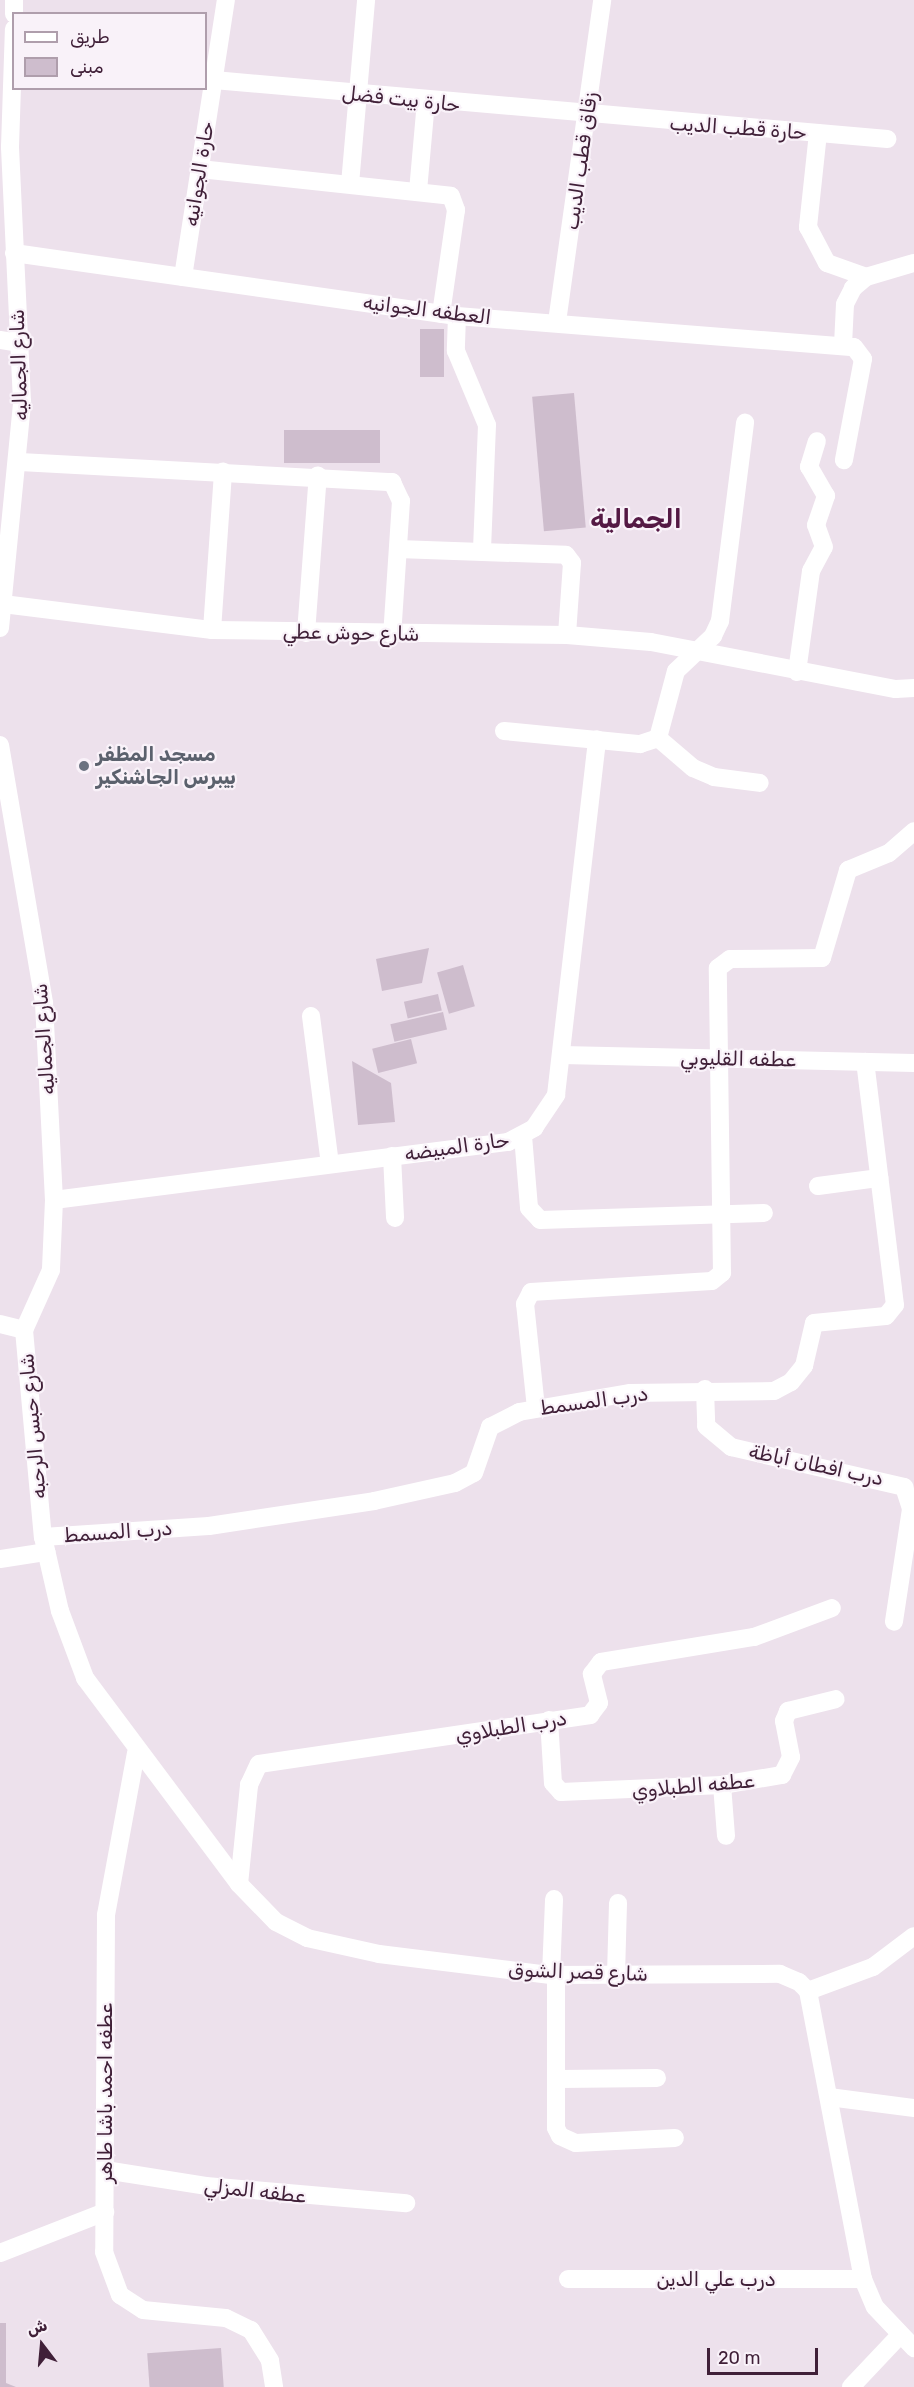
<!DOCTYPE html>
<html>
<head>
<meta charset="utf-8">
<style>
  body { margin:0 }
  #map { position:relative; width:914px; height:2387px; overflow:hidden; background:#ede1ec; font-family:Rubik,Cairo,sans-serif }
  div>[style] { position:absolute }
  [style*='--x'] { left:calc(var(--x)*1px); top:calc(var(--y)*1px); width:calc(var(--w)*1px); rotate:calc(var(--a)*1deg) }
  .building>* { inset:0; background:#cebdcd; transform-origin:0 0 }
  .street>* { height:18px; margin:-9px; padding:0 9px; transform-origin:9px; border-radius:9px; background:#fff }
  .dots>* { width:16px; height:16px; translate:-50% -50%; box-sizing:border-box; border:3px solid #f9f2f9; border-radius:50% }
  span { translate:-50% -50%; white-space:nowrap; text-align:center; line-height:1.15; -webkit-text-stroke:4.5px #f9f2f9; paint-order:stroke }
  .street-label { font-size:20px; color:#402038 }
  .worship-label { font-size:20px; color:#5b616d; font-weight:700 }
  .left { translate:0 -50%; text-align:left }
  .district-label { font-size:26px; color:#541944; font-weight:700 }
  .legend { position:absolute; left:12px; top:12px; width:195px; height:78px; box-sizing:border-box; background:#f9f2f9; border:2px solid #af9eac; margin:0; padding:8px 10px; list-style:none; font-size:18px; color:#402038 }
  .legend li { display:flex; align-items:center; gap:12px; height:30px }
  .legend b { width:30px; border:2px solid #af9eac }
  .north { position:absolute; left:12px; top:2315px; width:60px; height:60px; -webkit-text-stroke:4px #f9f2f9; paint-order:stroke; rotate:344deg; font-size:16px; font-weight:700; line-height:24px; text-align:center; color:#402038 }
  .north::after { content:''; display:block; margin:auto; width:21px; height:27px; background:#402038; clip-path:polygon(50% 0,100% 100%,50% 72%,0 100%) }
  .scale { position:absolute; left:707px; top:2348px; width:111px; height:27px; box-sizing:border-box; border:3px solid #402038; border-top:0; padding-left:8px; font-size:18px; line-height:21px; white-space:nowrap; color:#402038; -webkit-text-stroke:4px #f9f2f9; paint-order:stroke }
</style>
</head>
<body>
<div id="map">
  <div class="building">
    <i style="left:420px;top:329px;width:24px;height:48px"></i>
    <i style="left:574px;top:393px;width:135px;height:42px;rotate:85deg"></i>
    <i style="left:380px;top:430px;width:33px;height:96px;rotate:90deg"></i>
    <i style="clip-path:polygon(429px 948px,422px 983px,382px 991px,376px 959px)"></i>
    <i style="left:463px;top:965px;width:43px;height:27px;rotate:74deg"></i>
    <i style="left:438px;top:994px;width:17px;height:35px;rotate:77deg"></i>
    <i style="left:443px;top:1012px;width:18px;height:54px;rotate:77deg"></i>
    <i style="left:411px;top:1039px;width:25px;height:40px;rotate:76deg"></i>
    <i style="clip-path:polygon(352px 1061px,391px 1083px,395px 1122px,358px 1125px)"></i>
    <i style="clip-path:polygon(0 2323px,6px 2323px,6px 2383px,16px 2387px,0 2387px)"></i>
    <i style="left:221px;top:2348px;width:39px;height:74px;rotate:86deg"></i>
  </div>
  <div class="street">
    <i style="--x:14;--y:14;--w:14;--a:-90"></i>
    <i style="--x:214;--y:80;--w:676;--a:5.01"></i>
    <i style="--x:818;--y:133;--w:95;--a:96.1"></i>
    <i style="--x:808;--y:227;--w:41;--a:62.2"></i>
    <i style="--x:827;--y:263;--w:41;--a:19.7"></i>
    <i style="--x:200;--y:169;--w:252;--a:6.1"></i>
    <i style="--x:451;--y:196;--w:15;--a:70"></i>
    <i style="--x:456;--y:210;--w:105;--a:98.2"></i>
    <i style="--x:350;--y:184;--w:185;--a:-85"></i>
    <i style="--x:418;--y:191;--w:90;--a:-84.9"></i>
    <i style="--x:14;--y:253;--w:447;--a:8.1"></i>
    <i style="--x:457;--y:316;--w:398;--a:4.5"></i>
    <i style="--x:854;--y:347;--w:15;--a:53"></i>
    <i style="--x:863;--y:359;--w:103;--a:100.7"></i>
    <i style="--x:183;--y:277;--w:280;--a:-81.2"></i>
    <i style="--x:457;--y:316;--w:35;--a:92"></i>
    <i style="--x:456;--y:351;--w:80;--a:67.3"></i>
    <i style="--x:487;--y:425;--w:126;--a:92.3"></i>
    <i style="--x:557;--y:322;--w:325;--a:-82"></i>
    <i style="--x:0;--y:340;--w:20;--a:9"></i>
    <i style="--x:843;--y:345;--w:41;--a:-87.2"></i>
    <i style="--x:845;--y:304;--w:18;--a:-63"></i>
    <i style="--x:853;--y:288;--w:17;--a:-40"></i>
    <i style="--x:866;--y:277;--w:50;--a:-16.3"></i>
    <i style="--x:20;--y:462;--w:373;--a:3.1"></i>
    <i style="--x:392;--y:482;--w:21;--a:65"></i>
    <i style="--x:401;--y:501;--w:134;--a:93.8"></i>
    <i style="--x:398;--y:549;--w:168;--a:2"></i>
    <i style="--x:566;--y:555;--w:10;--a:53"></i>
    <i style="--x:572;--y:563;--w:72;--a:94"></i>
    <i style="--x:3;--y:604;--w:211;--a:7.1"></i>
    <i style="--x:212;--y:630;--w:355;--a:0.8"></i>
    <i style="--x:567;--y:635;--w:84;--a:4.8"></i>
    <i style="--x:651;--y:642;--w:249;--a:10.9"></i>
    <i style="--x:896;--y:689;--w:18;--a:-3"></i>
    <i style="--x:0;--y:628;--w:227;--a:-84.4"></i>
    <i style="--x:22;--y:402;--w:255;--a:-92.7"></i>
    <i style="--x:10;--y:147;--w:118;--a:-88.1"></i>
    <i style="--x:212;--y:630;--w:159;--a:-86"></i>
    <i style="--x:306;--y:633;--w:158;--a:-85.7"></i>
    <i style="--x:797;--y:672;--w:102;--a:-82.1"></i>
    <i style="--x:811;--y:571;--w:27;--a:-62"></i>
    <i style="--x:824;--y:547;--w:23;--a:-110"></i>
    <i style="--x:816;--y:525;--w:31;--a:-71"></i>
    <i style="--x:826;--y:496;--w:34;--a:-120"></i>
    <i style="--x:809;--y:467;--w:27;--a:-73"></i>
    <i style="--x:504;--y:731;--w:137;--a:5.5"></i>
    <i style="--x:640;--y:744;--w:19;--a:-18"></i>
    <i style="--x:658;--y:738;--w:69;--a:-75"></i>
    <i style="--x:676;--y:671;--w:51;--a:-43.4"></i>
    <i style="--x:713;--y:636;--w:17;--a:-65"></i>
    <i style="--x:720;--y:621;--w:200;--a:-82.8"></i>
    <i style="--x:658;--y:738;--w:46;--a:40.6"></i>
    <i style="--x:693;--y:768;--w:23;--a:23"></i>
    <i style="--x:714;--y:777;--w:46;--a:7.4"></i>
    <i style="--x:0;--y:745;--w:262;--a:80.3"></i>
    <i style="--x:44;--y:1003;--w:197;--a:87.1"></i>
    <i style="--x:54;--y:1200;--w:70;--a:92.5"></i>
    <i style="--x:51;--y:1270;--w:66;--a:114.2"></i>
    <i style="--x:311;--y:1016;--w:149;--a:82.7"></i>
    <i style="--x:562;--y:1055;--w:352;--a:1.3"></i>
    <i style="--x:523;--y:1136;--w:72;--a:85.2"></i>
    <i style="--x:529;--y:1208;--w:16;--a:47"></i>
    <i style="--x:540;--y:1220;--w:224;--a:-1.8"></i>
    <i style="--x:392;--y:1156;--w:62;--a:87.2"></i>
    <i style="--x:818;--y:1186;--w:62;--a:-7.5"></i>
    <i style="--x:54;--y:1200;--w:458;--a:-7.3"></i>
    <i style="--x:508;--y:1142;--w:30;--a:-28"></i>
    <i style="--x:534;--y:1128;--w:40;--a:-56"></i>
    <i style="--x:556;--y:1095;--w:358;--a:-83.4"></i>
    <i style="--x:0;--y:1324;--w:25;--a:14"></i>
    <i style="--x:24;--y:1330;--w:208;--a:84.8"></i>
    <i style="--x:43;--y:1537;--w:76;--a:77.1"></i>
    <i style="--x:60;--y:1611;--w:72;--a:69.5"></i>
    <i style="--x:85;--y:1678;--w:257;--a:53.2"></i>
    <i style="--x:239;--y:1884;--w:53;--a:45.8"></i>
    <i style="--x:276;--y:1922;--w:35;--a:27"></i>
    <i style="--x:307;--y:1938;--w:74;--a:12.5"></i>
    <i style="--x:379;--y:1954;--w:173;--a:7"></i>
    <i style="--x:551;--y:1975;--w:229;--a:-0.3"></i>
    <i style="--x:780;--y:1974;--w:21;--a:23"></i>
    <i style="--x:799;--y:1982;--w:13;--a:45"></i>
    <i style="--x:808;--y:1991;--w:293;--a:79.2"></i>
    <i style="--x:863;--y:2279;--w:30;--a:67"></i>
    <i style="--x:875;--y:2307;--w:57;--a:46.4"></i>
    <i style="--x:705;--y:1389;--w:37;--a:88"></i>
    <i style="--x:706;--y:1426;--w:33;--a:40"></i>
    <i style="--x:731;--y:1447;--w:178;--a:13"></i>
    <i style="--x:904;--y:1487;--w:23;--a:72"></i>
    <i style="--x:911;--y:1509;--w:114;--a:98.6"></i>
    <i style="--x:536;--y:1408;--w:105;--a:-96"></i>
    <i style="--x:525;--y:1304;--w:13;--a:-63"></i>
    <i style="--x:531;--y:1292;--w:181;--a:-3.5"></i>
    <i style="--x:712;--y:1281;--w:13;--a:-39"></i>
    <i style="--x:722;--y:1273;--w:305;--a:-90.8"></i>
    <i style="--x:718;--y:968;--w:15;--a:-37"></i>
    <i style="--x:730;--y:959;--w:92;--a:-0.6"></i>
    <i style="--x:822;--y:958;--w:92;--a:-73.5"></i>
    <i style="--x:848;--y:870;--w:44;--a:-22.5"></i>
    <i style="--x:889;--y:853;--w:33;--a:-41"></i>
    <i style="--x:43;--y:1537;--w:166;--a:-3.8"></i>
    <i style="--x:209;--y:1526;--w:167;--a:-8.6"></i>
    <i style="--x:374;--y:1501;--w:83;--a:-12.5"></i>
    <i style="--x:455;--y:1483;--w:21;--a:-28"></i>
    <i style="--x:474;--y:1473;--w:49;--a:-70.8"></i>
    <i style="--x:490;--y:1427;--w:33;--a:-27"></i>
    <i style="--x:519;--y:1412;--w:113;--a:-9.7"></i>
    <i style="--x:630;--y:1393;--w:144;--a:-0.8"></i>
    <i style="--x:774;--y:1391;--w:19;--a:-28"></i>
    <i style="--x:791;--y:1382;--w:21;--a:-51"></i>
    <i style="--x:804;--y:1366;--w:44;--a:-76.9"></i>
    <i style="--x:814;--y:1323;--w:72;--a:-5.6"></i>
    <i style="--x:886;--y:1316;--w:14;--a:-51"></i>
    <i style="--x:895;--y:1305;--w:245;--a:-97"></i>
    <i style="--x:0;--y:1559;--w:47;--a:-8.7"></i>
    <i style="--x:549;--y:1720;--w:63;--a:86.4"></i>
    <i style="--x:553;--y:1783;--w:12;--a:48"></i>
    <i style="--x:561;--y:1792;--w:161;--a:-2.5"></i>
    <i style="--x:722;--y:1785;--w:61;--a:-9.5"></i>
    <i style="--x:782;--y:1775;--w:20;--a:-63"></i>
    <i style="--x:791;--y:1757;--w:37;--a:-101"></i>
    <i style="--x:784;--y:1721;--w:11;--a:-68"></i>
    <i style="--x:788;--y:1711;--w:49;--a:-14"></i>
    <i style="--x:136;--y:1753;--w:165;--a:100.5"></i>
    <i style="--x:106;--y:1915;--w:337;--a:90.3"></i>
    <i style="--x:104;--y:2252;--w:46;--a:69.6"></i>
    <i style="--x:120;--y:2295;--w:27;--a:33"></i>
    <i style="--x:143;--y:2310;--w:83;--a:5.5"></i>
    <i style="--x:226;--y:2318;--w:28;--a:26"></i>
    <i style="--x:251;--y:2330;--w:36;--a:58"></i>
    <i style="--x:270;--y:2361;--w:26;--a:81"></i>
    <i style="--x:722;--y:1785;--w:51;--a:85.5"></i>
    <i style="--x:239;--y:1884;--w:100;--a:-84.2"></i>
    <i style="--x:249;--y:1785;--w:23;--a:-65"></i>
    <i style="--x:259;--y:1764;--w:335;--a:-8.4"></i>
    <i style="--x:590;--y:1715;--w:15;--a:-53"></i>
    <i style="--x:599;--y:1703;--w:30;--a:-104"></i>
    <i style="--x:592;--y:1674;--w:15;--a:-53"></i>
    <i style="--x:601;--y:1662;--w:155;--a:-9.3"></i>
    <i style="--x:754;--y:1637;--w:83;--a:-20.4"></i>
    <i style="--x:551;--y:1975;--w:76;--a:-87.7"></i>
    <i style="--x:556;--y:1975;--w:153;--a:90"></i>
    <i style="--x:556;--y:2128;--w:9;--a:63"></i>
    <i style="--x:560;--y:2136;--w:17;--a:24"></i>
    <i style="--x:576;--y:2143;--w:99;--a:-2.9"></i>
    <i style="--x:616;--y:1975;--w:72;--a:-88.4"></i>
    <i style="--x:808;--y:1991;--w:69;--a:-20.3"></i>
    <i style="--x:873;--y:1967;--w:51;--a:-37.1"></i>
    <i style="--x:559;--y:2079;--w:98;--a:-0.6"></i>
    <i style="--x:829;--y:2097;--w:86;--a:7.4"></i>
    <i style="--x:105;--y:2170;--w:102;--a:9"></i>
    <i style="--x:206;--y:2186;--w:201;--a:4.9"></i>
    <i style="--x:0;--y:2253;--w:113;--a:-21.3"></i>
    <i style="--x:568;--y:2279;--w:295;--a:0"></i>
    <i style="--x:851;--y:2387;--w:71;--a:-46.7"></i>
  </div>
  <div class="dots">
    <i style="left:84px;top:766px;background:#6b7280"></i>
  </div>
  <div class="street-label">
    <span style="left:401px;top:99px;rotate:6deg">حارة بيت فضل</span>
    <span style="left:738px;top:128px;rotate:4deg">حارة قطب الديب</span>
    <span style="left:581px;top:161px;rotate:-82deg">زقاق قطب الديب</span>
    <span style="left:199px;top:174px;rotate:-81deg">حارة الجوانيه</span>
    <span style="left:427px;top:310px;rotate:7deg">العطفه الجوانيه</span>
    <span style="left:19px;top:365px;rotate:-92deg">شارع الجماليه</span>
    <span style="left:351px;top:633px;rotate:1deg">شارع حوش عطي</span>
    <span style="left:44px;top:1039px;rotate:-94deg">شارع الجماليه</span>
    <span style="left:738px;top:1059px;rotate:1deg">عطفه القليوبي</span>
    <span style="left:457px;top:1147px;rotate:-8deg">حارة المبيضه</span>
    <span style="left:594px;top:1401px;rotate:-8deg">درب المسمط</span>
    <span style="left:33px;top:1426px;rotate:-95deg">شارع حبس الرحبه</span>
    <span style="left:816px;top:1465px;rotate:12deg">درب افطان أباظة</span>
    <span style="left:118px;top:1532px;rotate:-4deg">درب المسمط</span>
    <span style="left:511px;top:1727px;rotate:-9deg">درب الطبلاوي</span>
    <span style="left:693px;top:1786px;rotate:-5deg">عطفه الطبلاوي</span>
    <span style="left:578px;top:1972px;rotate:2deg">شارع قصر الشوق</span>
    <span style="left:105px;top:2093px;rotate:-90deg">عطفه احمد باشا طاهر</span>
    <span style="left:255px;top:2191px;rotate:6deg">عطفه المزلي</span>
    <span style="left:716px;top:2279px">درب علي الدين</span>
  </div>
  <div class="worship-label">
    <span class="left" style="left:96px;top:766px">مسجد المظفر<br>بيبرس الجاشنكير</span>
  </div>
  <div class="district-label">
    <span style="left:636px;top:520px">الجمالية</span>
  </div>
  <ul class="legend">
  <li><b style="height:8px;background:#fff"></b>طريق</li>
  <li><b style="height:16px;background:#cebdcd"></b>مبنى</li>
  </ul>
  <div class="north">ش</div>
  <div class="scale">20 m</div>
</div>
</body>
</html>
